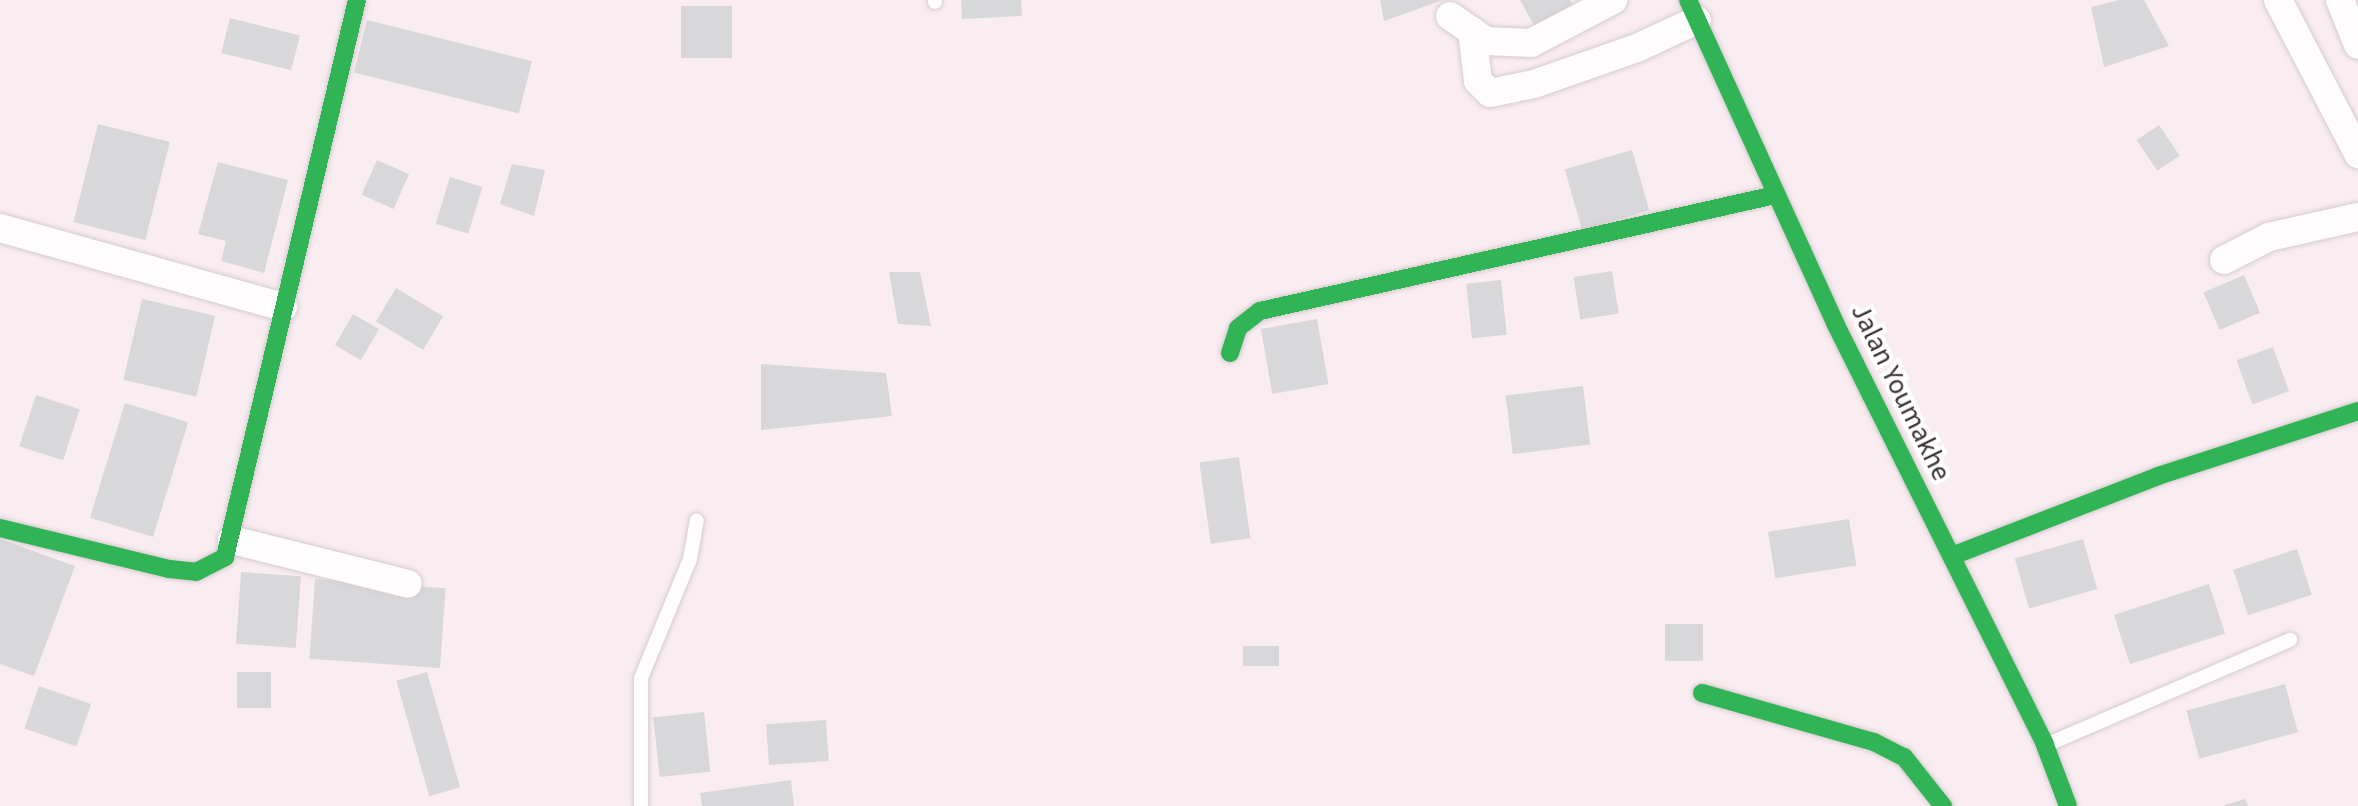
<!DOCTYPE html>
<html>
<head>
<meta charset="utf-8">
<style>
  body { margin:0 }
  #map { position:relative; width:2358px; height:806px; overflow:hidden; background:#f9edf1; font-family:"Source Sans 3",sans-serif }
  div>[style] { position:absolute }
  [style*='--x'] { left:calc(var(--x)*1px); top:calc(var(--y)*1px); width:calc(var(--w)*1px); rotate:calc(var(--a)*1deg) }
  .building>* { inset:0; background:#d8d8db; transform-origin:0 0 }
  .roads { filter:drop-shadow(0 0 2px #d5cbce) drop-shadow(0 0 2px #d5cbce) }
  .lane>* { height:14px; margin:-7px; padding:0 7px; transform-origin:7px; border-radius:7px; background:#fefcfd }
  .street>* { height:28px; margin:-14px; padding:0 14px; transform-origin:14px; border-radius:14px; background:#fefcfd }
  .fast>* { height:18px; margin:-9px; padding:0 9px; transform-origin:9px; border-radius:9px; background:#30b455 }
  span { translate:-50% -50%; white-space:nowrap; text-align:center; line-height:1.15; -webkit-text-stroke:8px #fff; paint-order:stroke }
  .street-label { font-size:28px; color:#3b3134 }
</style>
</head>
<body>
<div id="map">
  <div class="building">
    <i style="clip-path:polygon(961px 0,1021px 0,1022px 16px,962px 19px)"></i>
    <i style="clip-path:polygon(1380px 0,1443px 0,1384px 21px)"></i>
    <i style="clip-path:polygon(1520px 0,1570px 0,1578px 15px,1540px 36px)"></i>
    <i style="clip-path:polygon(2119px 0,2144px 0,2169px 46px,2104px 67px,2091px 7px)"></i>
    <i style="left:732px;top:6px;width:52px;height:51px;rotate:90deg"></i>
    <i style="left:230px;top:18px;width:72px;height:36px;rotate:14deg"></i>
    <i style="left:367px;top:20px;width:170px;height:54px;rotate:14deg"></i>
    <i style="left:98px;top:124px;width:74px;height:101px;rotate:14deg"></i>
    <i style="left:2159px;top:125px;width:37px;height:27px;rotate:56deg"></i>
    <i style="left:1632px;top:150px;width:63px;height:70px;rotate:74deg"></i>
    <i style="left:377px;top:160px;width:35px;height:38px;rotate:24deg"></i>
    <i style="clip-path:polygon(218px 162px,288px 180px,264px 273px,221px 261px,226px 241px,198px 234px)"></i>
    <i style="clip-path:polygon(512px 164px,545px 170px,534px 216px,500px 204px)"></i>
    <i style="left:450px;top:177px;width:34px;height:49px;rotate:17deg"></i>
    <i style="left:1612px;top:271px;width:43px;height:39px;rotate:81deg"></i>
    <i style="clip-path:polygon(889px 272px,920px 272px,931px 326px,898px 324px)"></i>
    <i style="left:2244px;top:275px;width:41px;height:44px;rotate:67deg"></i>
    <i style="left:1501px;top:280px;width:55px;height:35px;rotate:84deg"></i>
    <i style="left:396px;top:288px;width:55px;height:39px;rotate:31deg"></i>
    <i style="left:142px;top:299px;width:75px;height:83px;rotate:13deg"></i>
    <i style="left:353px;top:314px;width:30px;height:36px;rotate:30deg"></i>
    <i style="left:1317px;top:319px;width:66px;height:57px;rotate:80deg"></i>
    <i style="left:2273px;top:347px;width:47px;height:39px;rotate:70deg"></i>
    <i style="clip-path:polygon(761px 364px,886px 373px,892px 416px,761px 430px)"></i>
    <i style="left:1583px;top:386px;width:59px;height:78px;rotate:83deg"></i>
    <i style="left:36px;top:395px;width:46px;height:54px;rotate:18deg"></i>
    <i style="left:125px;top:403px;width:66px;height:120px;rotate:17deg"></i>
    <i style="left:1239px;top:457px;width:82px;height:40px;rotate:82deg"></i>
    <i style="left:1849px;top:519px;width:47px;height:82px;rotate:81deg"></i>
    <i style="clip-path:polygon(0 539px,75px 566px,34px 676px,0 664px)"></i>
    <i style="left:2083px;top:539px;width:52px;height:71px;rotate:74deg"></i>
    <i style="left:2297px;top:549px;width:48px;height:67px;rotate:72deg"></i>
    <i style="left:241px;top:572px;width:60px;height:72px;rotate:4deg"></i>
    <i style="left:315px;top:579px;width:131px;height:80px;rotate:4deg"></i>
    <i style="left:2209px;top:584px;width:52px;height:100px;rotate:72deg"></i>
    <i style="left:1665px;top:624px;width:38px;height:37px"></i>
    <i style="left:1243px;top:646px;width:36px;height:20px"></i>
    <i style="left:237px;top:672px;width:34px;height:36px"></i>
    <i style="left:427px;top:672px;width:120px;height:32px;rotate:74deg"></i>
    <i style="left:2285px;top:684px;width:50px;height:102px;rotate:75deg"></i>
    <i style="left:39px;top:686px;width:55px;height:45px;rotate:19deg"></i>
    <i style="left:704px;top:712px;width:60px;height:51px;rotate:84deg"></i>
    <i style="left:826px;top:720px;width:41px;height:60px;rotate:86deg"></i>
    <i style="clip-path:polygon(791px 780px,794px 806px,702px 806px,700px 793px)"></i>
    <i style="clip-path:polygon(2245px 799px,2248px 806px,2225px 806px,2225px 805px)"></i>
  </div>
  <div class="roads">
    <div class="lane">
      <i style="--x:935;--y:0;--w:2;--a:90"></i>
      <i style="--x:2046;--y:745;--w:266;--a:-23.3"></i>
      <i style="--x:641;--y:806;--w:128;--a:-90"></i>
      <i style="--x:641;--y:678;--w:129;--a:-67.6"></i>
      <i style="--x:690;--y:559;--w:39;--a:-80"></i>
    </div>
    <div class="street">
      <i style="--x:2278;--y:0;--w:174;--a:62.5"></i>
      <i style="--x:2340;--y:0;--w:48;--a:68.2"></i>
      <i style="--x:1450;--y:16;--w:44;--a:34.8"></i>
      <i style="--x:1486;--y:41;--w:45;--a:2.5"></i>
      <i style="--x:1531;--y:43;--w:93;--a:-27.7"></i>
      <i style="--x:1472;--y:31;--w:50;--a:83.2"></i>
      <i style="--x:1478;--y:81;--w:17;--a:45"></i>
      <i style="--x:1490;--y:93;--w:45;--a:-11.6"></i>
      <i style="--x:1534;--y:84;--w:109;--a:-19.3"></i>
      <i style="--x:1637;--y:48;--w:66;--a:-25"></i>
      <i style="--x:0;--y:228;--w:294;--a:15.6"></i>
      <i style="--x:2224;--y:260;--w:51;--a:-27.1"></i>
      <i style="--x:2269;--y:237;--w:91;--a:-12.7"></i>
      <i style="--x:232;--y:540;--w:181;--a:14"></i>
    </div>
    <div class="fast">
      <i style="--x:1688;--y:0;--w:355;--a:65.5"></i>
      <i style="--x:1835;--y:323;--w:471;--a:63.5"></i>
      <i style="--x:2045;--y:745;--w:65;--a:69.3"></i>
      <i style="--x:1230;--y:353;--w:26;--a:-72"></i>
      <i style="--x:1238;--y:328;--w:28;--a:-38"></i>
      <i style="--x:1260;--y:311;--w:528;--a:-12.69"></i>
      <i style="--x:0;--y:528;--w:174;--a:13.6"></i>
      <i style="--x:169;--y:569;--w:27;--a:6"></i>
      <i style="--x:196;--y:572;--w:33;--a:-27"></i>
      <i style="--x:225;--y:557;--w:572;--a:-76.67"></i>
      <i style="--x:1952;--y:556;--w:221;--a:-21.2"></i>
      <i style="--x:2158;--y:476;--w:210;--a:-18"></i>
      <i style="--x:1702;--y:693;--w:179;--a:15.9"></i>
      <i style="--x:1874;--y:742;--w:34;--a:27"></i>
      <i style="--x:1904;--y:757;--w:63;--a:51.5"></i>
    </div>
  </div>
  <div class="street-label">
    <span style="left:1901px;top:392px;rotate:64deg">Jalan Youmakhe</span>
  </div>
</div>
</body>
</html>
